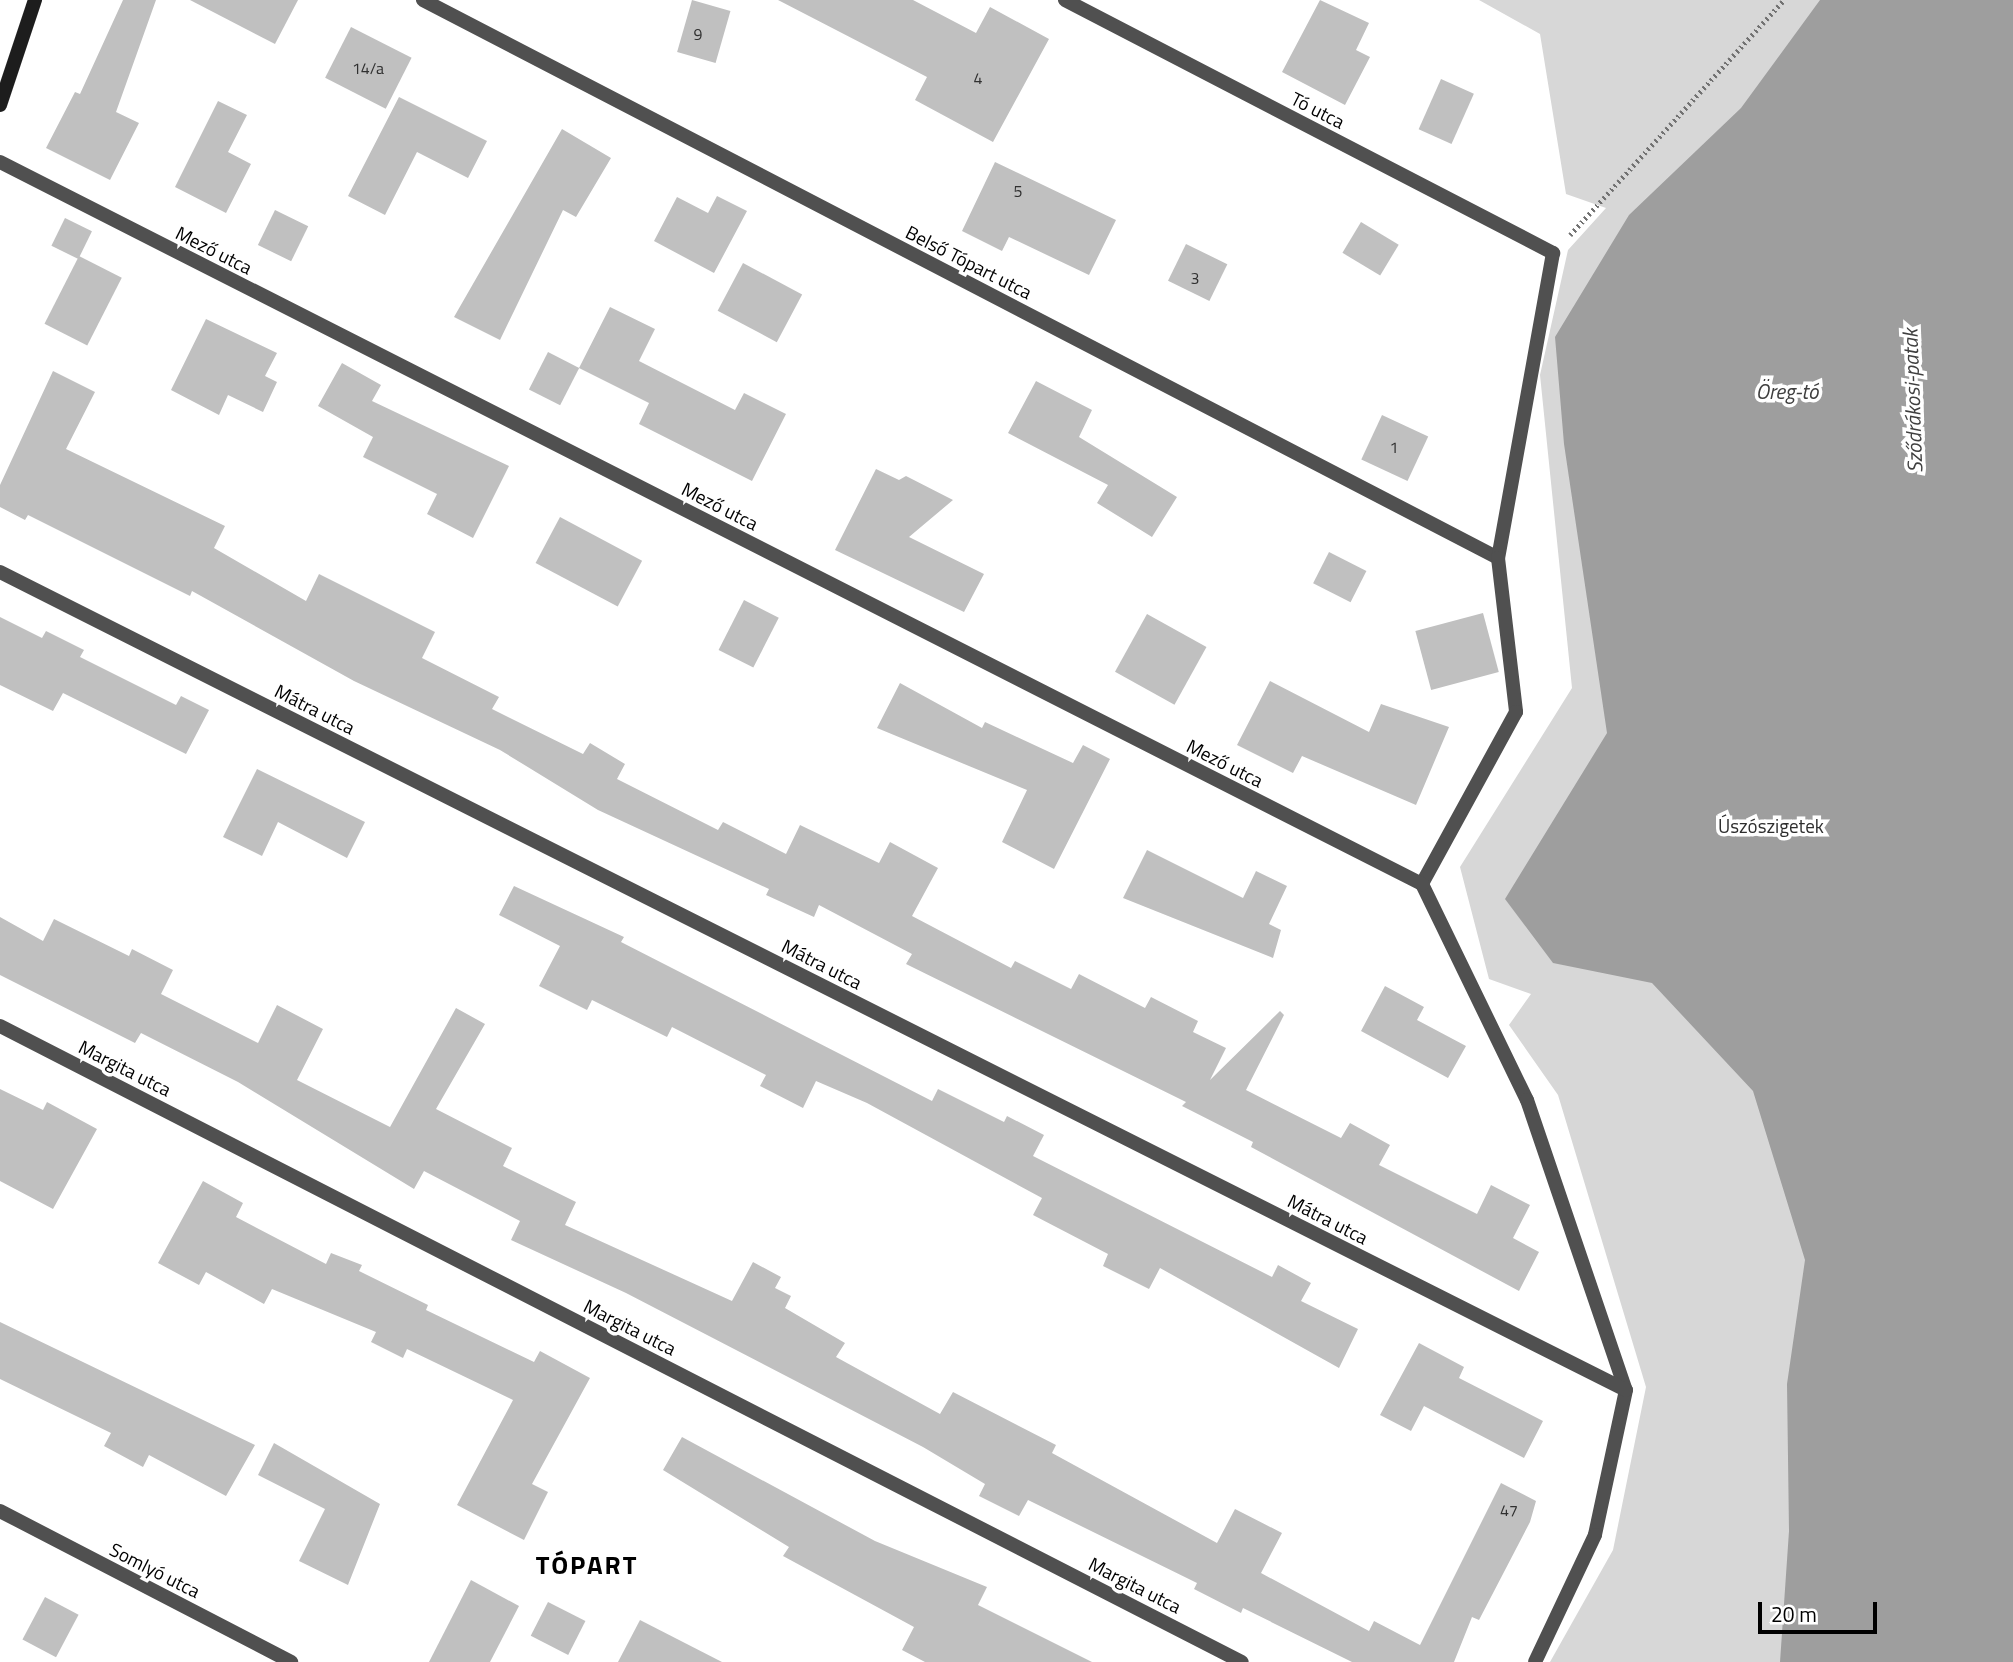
<!DOCTYPE html>
<html>
<head>
<meta charset="utf-8">
<style>
  body { margin:0 }
  #map { position:relative; width:2013px; height:1662px; overflow:hidden; background:#fff; font-family:"Titillium Web",sans-serif }
  div>[style] { position:absolute }
  [style*='--x'] { left:calc(var(--x)*1px); top:calc(var(--y)*1px); width:calc(var(--w)*1px); rotate:calc(var(--a)*1deg) }
  .green>* { inset:0; background:#d7d7d7 }
  .water>* { inset:0; background:#9e9e9e }
  .building>* { inset:0; background:#c0c0c0; transform-origin:0 0 }
  .path>* { height:4.5px; margin-top:-2.25px; transform-origin:0; background:repeating-linear-gradient(90deg,#727272 0 2px,transparent 0 5.5px) }
  .street>* { height:14px; margin:-7px; padding:0 7px; transform-origin:7px; border-radius:7px; background:#505050 }
  .secondary>* { height:14px; margin:-7px; padding:0 7px; transform-origin:7px; border-radius:7px; background:#1d1d1d }
  span { translate:-50% -50%; white-space:nowrap; text-align:center; line-height:1.15; -webkit-text-stroke:7px #fff; paint-order:stroke }
  .number-label { font-size:16px; color:#303030 }
  .number-label span { -webkit-text-stroke-width:0 }
  .street-label { font-size:19px; color:#000 }
  .park-label { font-size:19px; color:#2e2e2e }
  .water-label { font-size:21px; color:#3f3f3f; font-style:italic }
  .district-label { font-size:26px; color:#000; font-weight:700; letter-spacing:2px }
  .scale { position:absolute; left:1758px; top:1602px; width:119px; height:32px; box-sizing:border-box; border:4px solid #000; border-top:0; padding-left:9px; font-size:21px; line-height:24px; white-space:nowrap; color:#000; -webkit-text-stroke:5px #fff; paint-order:stroke }
</style>
</head>
<body>
<div id="map">
  <div class="green">
    <i style="clip-path:polygon(1479px 0,2013px 0,2013px 1662px,1550px 1662px,1613px 1550px,1646px 1387px,1558px 1095px,1509px 1025px,1531px 994px,1489px 979px,1460px 867px,1572px 688px,1540px 375px,1568px 250px,1606px 208px,1566px 194px,1540px 34px)"></i>
  </div>
  <div class="water">
    <i style="clip-path:polygon(1820px 0,2013px 0,2013px 1662px,1780px 1662px,1789px 1531px,1787px 1384px,1805px 1260px,1753px 1091px,1652px 983px,1553px 963px,1505px 899px,1607px 733px,1564px 444px,1555px 337px,1629px 215px,1741px 108px)"></i>
  </div>
  <div class="building">
    <i style="clip-path:polygon(123px 0,156px 0,116px 112px,139px 123px,110px 180px,46px 148px,75px 92px,80px 94px)"></i>
    <i style="clip-path:polygon(190px 0,298px 0,275px 44px)"></i>
    <i style="left:692px;top:0;width:40px;height:54px;rotate:16deg"></i>
    <i style="clip-path:polygon(778px 0,913px 0,976px 33px,990px 7px,1049px 39px,993px 142px,915px 100px,927px 77px)"></i>
    <i style="clip-path:polygon(1320px 0,1369px 23px,1356px 50px,1370px 57px,1345px 105px,1282px 72px)"></i>
    <i style="left:351px;top:27px;width:68px;height:57px;rotate:27deg"></i>
    <i style="left:1441px;top:79px;width:36px;height:55px;rotate:24deg"></i>
    <i style="clip-path:polygon(399px 97px,487px 141px,468px 178px,417px 152px,385px 215px,348px 196px)"></i>
    <i style="clip-path:polygon(218px 101px,247px 115px,228px 152px,251px 164px,226px 213px,175px 187px)"></i>
    <i style="clip-path:polygon(562px 129px,611px 158px,576px 217px,563px 210px,500px 340px,454px 317px)"></i>
    <i style="clip-path:polygon(995px 162px,1116px 220px,1089px 275px,1009px 237px,1002px 251px,962px 231px)"></i>
    <i style="clip-path:polygon(717px 196px,747px 211px,714px 273px,654px 241px,677px 197px,708px 213px)"></i>
    <i style="left:275px;top:210px;width:37px;height:39px;rotate:26deg"></i>
    <i style="left:65px;top:218px;width:30px;height:31px;rotate:26deg"></i>
    <i style="left:1361px;top:222px;width:44px;height:36px;rotate:31deg"></i>
    <i style="left:1186px;top:244px;width:46px;height:41px;rotate:26deg"></i>
    <i style="left:79px;top:256px;width:48px;height:76px;rotate:27deg"></i>
    <i style="left:743px;top:263px;width:67px;height:54px;rotate:28deg"></i>
    <i style="clip-path:polygon(610px 307px,655px 329px,639px 361px,735px 410px,744px 393px,786px 414px,752px 481px,639px 424px,649px 403px,579px 368px)"></i>
    <i style="clip-path:polygon(206px 319px,277px 353px,265px 376px,277px 382px,263px 412px,228px 395px,219px 415px,171px 390px)"></i>
    <i style="left:548px;top:352px;width:35px;height:42px;rotate:27deg"></i>
    <i style="clip-path:polygon(342px 363px,381px 385px,372px 401px,509px 466px,473px 538px,427px 514px,437px 494px,363px 457px,373px 437px,318px 406px)"></i>
    <i style="clip-path:polygon(53px 371px,95px 392px,66px 449px,225px 526px,214px 548px,306px 601px,319px 574px,435px 632px,422px 658px,499px 697px,492px 709px,583px 754px,590px 743px,625px 764px,617px 779px,718px 830px,723px 822px,786px 854px,800px 825px,879px 863px,890px 842px,938px 868px,912px 916px,1011px 968px,1015px 961px,1071px 989px,1079px 974px,1145px 1008px,1151px 997px,1198px 1021px,1193px 1032px,1226px 1048px,1210px 1080px,1280px 1011px,1284px 1015px,1246px 1090px,1341px 1138px,1350px 1123px,1390px 1145px,1379px 1165px,1477px 1214px,1491px 1185px,1530px 1205px,1513px 1238px,1539px 1252px,1519px 1291px,1251px 1147px,1253px 1142px,1182px 1106px,1186px 1102px,906px 964px,912px 954px,819px 905px,814px 917px,766px 895px,769px 889px,598px 810px,500px 750px,354px 681px,192px 591px,190px 596px,28px 515px,25px 520px,0 507px,0 485px)"></i>
    <i style="clip-path:polygon(1036px 381px,1092px 410px,1079px 437px,1177px 497px,1152px 537px,1097px 503px,1108px 485px,1008px 433px)"></i>
    <i style="left:1382px;top:415px;width:51px;height:49px;rotate:25deg"></i>
    <i style="clip-path:polygon(876px 469px,899px 480px,906px 476px,953px 500px,909px 537px,984px 574px,964px 612px,835px 550px)"></i>
    <i style="left:560px;top:517px;width:93px;height:52px;rotate:28deg"></i>
    <i style="left:1329px;top:552px;width:42px;height:35px;rotate:27deg"></i>
    <i style="left:744px;top:600px;width:39px;height:56px;rotate:27deg"></i>
    <i style="left:1483px;top:613px;width:61px;height:70px;rotate:75deg"></i>
    <i style="left:1147px;top:614px;width:68px;height:66px;rotate:29deg"></i>
    <i style="clip-path:polygon(0 617px,42px 638px,46px 631px,84px 650px,80px 657px,176px 705px,181px 696px,209px 710px,186px 754px,63px 693px,53px 711px,0 685px)"></i>
    <i style="clip-path:polygon(1270px 681px,1369px 732px,1381px 704px,1449px 727px,1416px 805px,1302px 756px,1293px 773px,1237px 745px)"></i>
    <i style="clip-path:polygon(900px 683px,982px 728px,985px 722px,1073px 763px,1083px 745px,1110px 759px,1054px 869px,1002px 842px,1027px 790px,877px 728px)"></i>
    <i style="clip-path:polygon(257px 769px,365px 822px,347px 858px,278px 822px,262px 856px,223px 837px)"></i>
    <i style="clip-path:polygon(1147px 850px,1243px 898px,1256px 871px,1287px 886px,1269px 924px,1281px 930px,1273px 958px,1123px 898px)"></i>
    <i style="clip-path:polygon(514px 886px,624px 937px,621px 942px,932px 1101px,938px 1089px,1004px 1122px,1007px 1116px,1044px 1135px,1033px 1156px,1272px 1277px,1278px 1265px,1311px 1283px,1301px 1301px,1358px 1329px,1339px 1368px,1160px 1268px,1149px 1289px,1103px 1266px,1108px 1254px,1033px 1215px,1042px 1198px,867px 1103px,816px 1081px,803px 1108px,760px 1086px,766px 1075px,672px 1027px,667px 1037px,592px 1000px,587px 1010px,539px 986px,560px 946px,499px 915px)"></i>
    <i style="clip-path:polygon(0 917px,43px 941px,54px 919px,129px 956px,132px 949px,173px 970px,161px 994px,258px 1043px,277px 1005px,323px 1029px,297px 1080px,390px 1127px,456px 1008px,485px 1024px,436px 1109px,512px 1148px,503px 1166px,576px 1202px,565px 1225px,732px 1301px,753px 1262px,781px 1277px,775px 1288px,791px 1296px,785px 1308px,845px 1343px,836px 1357px,940px 1414px,953px 1392px,1056px 1445px,1052px 1453px,1217px 1543px,1235px 1509px,1282px 1533px,1261px 1573px,1369px 1631px,1374px 1621px,1420px 1645px,1501px 1483px,1536px 1501px,1530px 1522px,1479px 1620px,1472px 1617px,1454px 1662px,1352px 1662px,1243px 1608px,1241px 1613px,1194px 1589px,1197px 1583px,1028px 1500px,1019px 1516px,979px 1496px,985px 1484px,923px 1447px,626px 1293px,511px 1240px,520px 1221px,424px 1171px,414px 1189px,238px 1082px,141px 1033px,135px 1043px,0 975px)"></i>
    <i style="clip-path:polygon(1385px 986px,1424px 1007px,1417px 1020px,1466px 1046px,1448px 1078px,1361px 1031px)"></i>
    <i style="clip-path:polygon(0 1089px,43px 1110px,47px 1102px,97px 1129px,53px 1209px,0 1181px)"></i>
    <i style="clip-path:polygon(203px 1181px,243px 1203px,236px 1217px,326px 1264px,331px 1253px,362px 1265px,359px 1271px,428px 1305px,426px 1310px,534px 1362px,540px 1351px,590px 1378px,532px 1484px,548px 1492px,524px 1540px,457px 1505px,513px 1400px,407px 1349px,403px 1358px,371px 1342px,376px 1332px,272px 1289px,264px 1304px,206px 1272px,199px 1285px,158px 1263px)"></i>
    <i style="clip-path:polygon(0 1322px,255px 1445px,226px 1496px,149px 1455px,143px 1467px,104px 1446px,111px 1433px,0 1379px)"></i>
    <i style="clip-path:polygon(1419px 1343px,1464px 1367px,1459px 1378px,1543px 1421px,1524px 1458px,1424px 1406px,1411px 1431px,1380px 1415px)"></i>
    <i style="clip-path:polygon(682px 1437px,875px 1541px,987px 1587px,978px 1605px,1092px 1662px,925px 1662px,902px 1650px,914px 1627px,783px 1556px,789px 1547px,663px 1470px)"></i>
    <i style="clip-path:polygon(274px 1443px,380px 1504px,348px 1585px,299px 1561px,325px 1509px,258px 1475px)"></i>
    <i style="clip-path:polygon(471px 1580px,519px 1606px,490px 1662px,429px 1662px)"></i>
    <i style="left:45px;top:1597px;width:38px;height:48px;rotate:28deg"></i>
    <i style="left:548px;top:1602px;width:42px;height:38px;rotate:27deg"></i>
    <i style="clip-path:polygon(640px 1620px,722px 1662px,618px 1662px)"></i>
  </div>
  <div class="path">
    <i style="--x:1570;--y:235;--w:318;--a:-47.7"></i>
  </div>
  <div class="street">
    <i style="--x:423;--y:0;--w:1211;--a:27.43"></i>
    <i style="--x:1065;--y:0;--w:550;--a:27.4"></i>
    <i style="--x:1553;--y:253;--w:310;--a:100.2"></i>
    <i style="--x:1498;--y:558;--w:155;--a:83.3"></i>
    <i style="--x:1516;--y:712;--w:196;--a:118.7"></i>
    <i style="--x:1422;--y:884;--w:240;--a:64.1"></i>
    <i style="--x:1527;--y:1100;--w:306;--a:71.2"></i>
    <i style="--x:1626;--y:1390;--w:148;--a:102.1"></i>
    <i style="--x:1595;--y:1535;--w:140;--a:115.3"></i>
    <i style="--x:0;--y:162;--w:1595;--a:26.92"></i>
    <i style="--x:0;--y:572;--w:1820;--a:26.71"></i>
    <i style="--x:0;--y:1026;--w:1395;--a:27.12"></i>
    <i style="--x:0;--y:1511;--w:328;--a:27.4"></i>
  </div>
  <div class="secondary">
    <i style="--x:0;--y:105;--w:111;--a:-71.6"></i>
  </div>
  <div class="number-label">
    <span style="left:698px;top:34px">9</span>
    <span style="left:368px;top:68px">14/a</span>
    <span style="left:978px;top:78px">4</span>
    <span style="left:1018px;top:191px">5</span>
    <span style="left:1195px;top:278px">3</span>
    <span style="left:1394px;top:447px">1</span>
    <span style="left:1509px;top:1510px">47</span>
  </div>
  <div class="street-label">
    <span style="left:1318px;top:110px;rotate:27deg">Tó utca</span>
    <span style="left:214px;top:250px;rotate:27deg">Mező utca</span>
    <span style="left:969px;top:262px;rotate:27deg">Belső Tópart utca</span>
    <span style="left:720px;top:506px;rotate:27deg">Mező utca</span>
    <span style="left:315px;top:709px;rotate:27deg">Mátra utca</span>
    <span style="left:1225px;top:763px;rotate:27deg">Mező utca</span>
    <span style="left:822px;top:964px;rotate:27deg">Mátra utca</span>
    <span style="left:125px;top:1068px;rotate:27deg">Margita utca</span>
    <span style="left:1328px;top:1219px;rotate:27deg">Mátra utca</span>
    <span style="left:630px;top:1327px;rotate:27deg">Margita utca</span>
    <span style="left:155px;top:1570px;rotate:27deg">Somlyó utca</span>
    <span style="left:1135px;top:1585px;rotate:27deg">Margita utca</span>
  </div>
  <div class="park-label">
    <span style="left:1771px;top:826px">Úszószigetek</span>
  </div>
  <div class="water-label">
    <span style="left:1787px;top:391px">Öreg-tó</span>
    <span style="left:1912px;top:401px;rotate:-92deg">Sződrákosi-patak</span>
  </div>
  <div class="district-label">
    <span style="left:587px;top:1565px">TÓPART</span>
  </div>
  <div class="scale">20 m</div>
</div>
</body>
</html>
